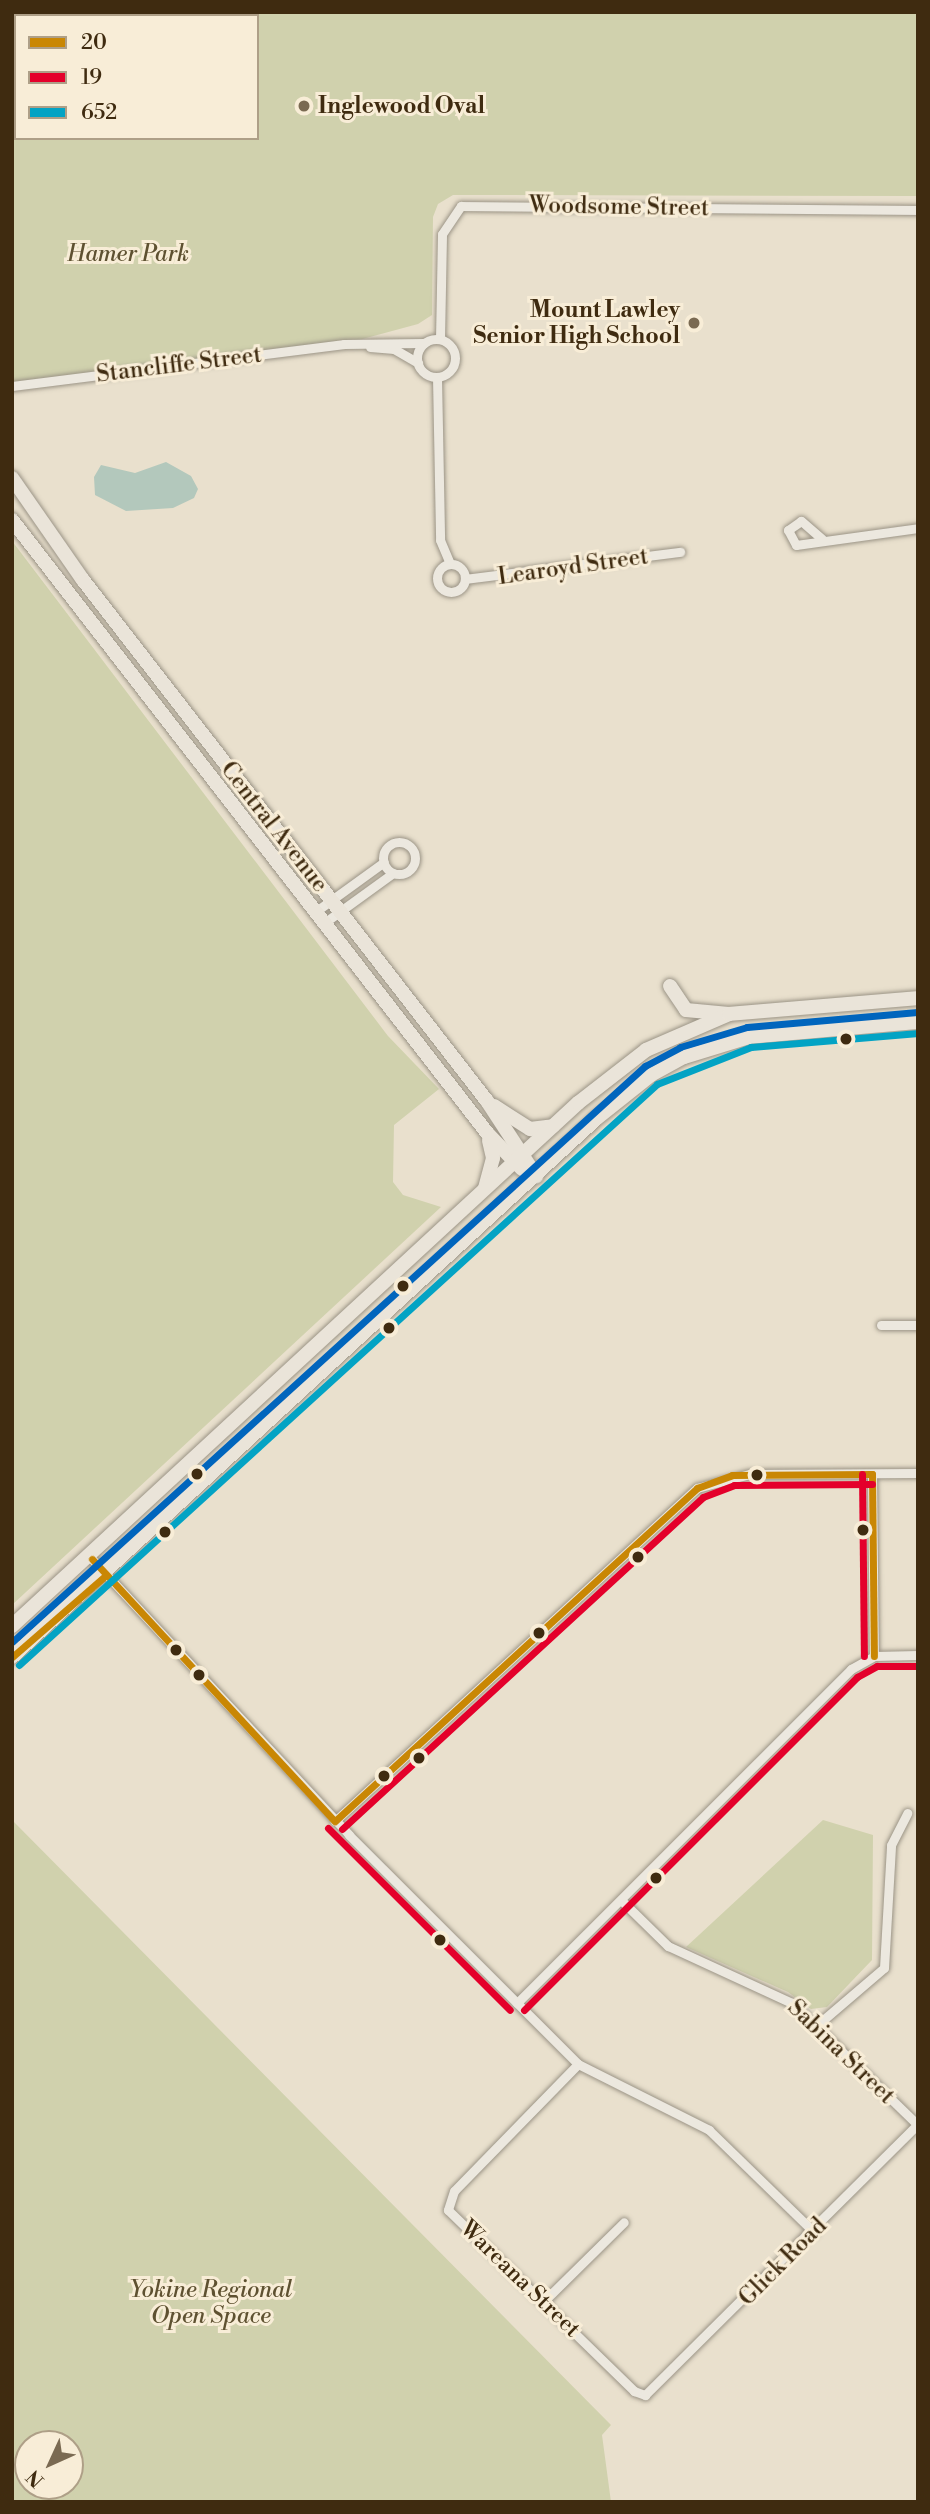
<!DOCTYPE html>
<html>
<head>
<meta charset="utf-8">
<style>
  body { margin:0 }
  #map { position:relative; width:930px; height:2514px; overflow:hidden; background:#e9e0cd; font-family:"Libre Bodoni",serif }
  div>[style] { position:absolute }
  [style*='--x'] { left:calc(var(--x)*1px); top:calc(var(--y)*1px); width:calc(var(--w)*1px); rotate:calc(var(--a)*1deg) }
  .green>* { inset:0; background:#d0d1ad }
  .water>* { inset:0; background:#b3c8bc }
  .roads { filter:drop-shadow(0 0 2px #9b9486) drop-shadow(0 0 2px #9b9486) }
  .street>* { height:9px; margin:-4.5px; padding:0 4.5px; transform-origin:4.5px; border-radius:4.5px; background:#ece8df }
  .street>.ring { margin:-4.5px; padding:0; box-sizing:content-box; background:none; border:9px solid #ece8df; border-radius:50% }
  .primary>* { height:14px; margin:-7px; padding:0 7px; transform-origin:7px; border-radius:7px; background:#eae4d9 }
  .bus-1>* { height:7px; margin:-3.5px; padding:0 3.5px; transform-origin:3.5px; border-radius:3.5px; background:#c98704 }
  .bus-2>* { height:7px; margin:-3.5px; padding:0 3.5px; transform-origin:3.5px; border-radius:3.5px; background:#e4002b }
  .bus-3>* { height:7px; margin:-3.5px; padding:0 3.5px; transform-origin:3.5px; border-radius:3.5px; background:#03a3c4 }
  .bus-4>* { height:7px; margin:-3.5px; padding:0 3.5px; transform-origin:3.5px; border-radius:3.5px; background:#0065bd }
  .dots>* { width:19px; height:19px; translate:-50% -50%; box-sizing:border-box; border:4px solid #f8edd7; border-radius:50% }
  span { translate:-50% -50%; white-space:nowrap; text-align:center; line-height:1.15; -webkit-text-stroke:6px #f8edd7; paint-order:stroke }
  .poi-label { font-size:23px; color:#3f2b10; font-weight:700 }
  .left { translate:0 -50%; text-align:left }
  .right { translate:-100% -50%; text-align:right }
  .street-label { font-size:23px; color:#3f2b10 }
  .park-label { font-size:23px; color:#5e5131; font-style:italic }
  .frame { position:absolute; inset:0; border:14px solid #3f2b10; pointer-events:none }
  .legend { position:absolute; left:14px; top:14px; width:245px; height:126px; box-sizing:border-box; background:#f8edd7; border:2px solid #ae9f87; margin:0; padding:9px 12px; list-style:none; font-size:21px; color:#3f2b10 }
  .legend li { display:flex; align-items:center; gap:14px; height:35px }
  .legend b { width:35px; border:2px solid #ae9f87 }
  .north { position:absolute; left:14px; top:2430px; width:70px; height:70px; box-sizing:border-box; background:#f8edd7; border:2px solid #ae9f87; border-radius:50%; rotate:225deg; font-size:19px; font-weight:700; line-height:28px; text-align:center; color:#3f2b10 }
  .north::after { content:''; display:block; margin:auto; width:24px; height:32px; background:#7a6a52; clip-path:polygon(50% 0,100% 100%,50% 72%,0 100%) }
</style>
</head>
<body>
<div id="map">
  <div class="green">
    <i style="clip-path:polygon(evenodd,12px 12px,918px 12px,918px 196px,453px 195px,438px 204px,433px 217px,432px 315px,418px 324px,344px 344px,12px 383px,12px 12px,16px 16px,257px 16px,257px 138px,16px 138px,16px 16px)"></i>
    <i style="clip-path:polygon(12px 541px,388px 1036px,439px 1089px,394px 1125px,393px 1182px,403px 1195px,441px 1207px,12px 1605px)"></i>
    <i style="clip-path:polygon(evenodd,12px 1820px,611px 2425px,602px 2435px,611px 2502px,12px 2502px,12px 1820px,70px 2444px,70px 2486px,28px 2486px,28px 2444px,70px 2444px)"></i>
    <i style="clip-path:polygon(823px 1820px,873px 1835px,872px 1960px,827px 2007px,811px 2009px,788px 1992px,686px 1947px)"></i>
  </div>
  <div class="water">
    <i style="clip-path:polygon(166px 462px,191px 476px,198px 489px,194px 498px,173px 508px,126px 511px,95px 495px,94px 477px,101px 465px,135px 473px)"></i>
  </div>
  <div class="roads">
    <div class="street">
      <i style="--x:440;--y:339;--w:105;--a:-88.9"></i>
      <i style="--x:442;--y:234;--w:34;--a:-56"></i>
      <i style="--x:461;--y:206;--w:457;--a:0.5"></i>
      <i class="ring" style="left:417px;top:339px;width:29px;height:29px"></i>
      <i style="--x:370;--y:347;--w:24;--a:5"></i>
      <i style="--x:394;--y:349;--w:28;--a:30"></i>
      <i style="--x:437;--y:377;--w:163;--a:88.9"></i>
      <i style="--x:440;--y:540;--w:26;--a:67"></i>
      <i style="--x:12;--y:386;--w:335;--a:-7.2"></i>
      <i style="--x:344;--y:344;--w:80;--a:-0.7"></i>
      <i style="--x:822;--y:539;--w:28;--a:-139"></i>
      <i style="--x:801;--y:521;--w:16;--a:145"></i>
      <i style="--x:788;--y:530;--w:17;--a:62"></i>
      <i style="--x:796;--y:545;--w:123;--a:-7.9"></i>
      <i class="ring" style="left:437px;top:564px;width:19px;height:19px"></i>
      <i style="--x:465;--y:579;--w:217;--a:-7.2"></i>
      <i class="ring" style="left:383px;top:842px;width:23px;height:23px"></i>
      <i style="--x:315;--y:912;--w:85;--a:-35.9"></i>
      <i style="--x:324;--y:923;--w:85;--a:-35.9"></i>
      <i style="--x:881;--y:1325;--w:37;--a:0"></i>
      <i style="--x:872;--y:1474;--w:182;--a:89.4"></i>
      <i style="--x:92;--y:1559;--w:377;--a:47"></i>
      <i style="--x:349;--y:1835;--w:324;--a:45"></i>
      <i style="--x:578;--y:2064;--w:147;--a:26.7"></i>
      <i style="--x:709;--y:2130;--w:146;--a:44.2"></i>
      <i style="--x:335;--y:1821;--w:492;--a:-42.6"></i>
      <i style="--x:697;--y:1488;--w:55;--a:-14.8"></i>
      <i style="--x:750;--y:1474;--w:168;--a:-0.3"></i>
      <i style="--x:621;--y:1900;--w:66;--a:44.4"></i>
      <i style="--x:668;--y:1946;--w:136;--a:24.7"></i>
      <i style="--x:792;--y:2003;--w:174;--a:44.1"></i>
      <i style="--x:517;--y:2003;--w:472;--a:-45"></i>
      <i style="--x:851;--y:1669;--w:26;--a:-29"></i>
      <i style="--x:874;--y:1656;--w:44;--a:-1.3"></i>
      <i style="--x:816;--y:2026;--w:89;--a:-40.5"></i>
      <i style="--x:884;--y:1968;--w:123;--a:-86.7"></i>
      <i style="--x:891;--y:1845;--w:36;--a:-63"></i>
      <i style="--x:578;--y:2064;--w:177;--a:134.3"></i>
      <i style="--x:454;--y:2191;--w:20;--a:108"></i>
      <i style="--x:448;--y:2210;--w:260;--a:44.2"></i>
      <i style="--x:634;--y:2391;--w:12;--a:20"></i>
      <i style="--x:645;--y:2395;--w:385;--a:-44.8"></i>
      <i style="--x:544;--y:2301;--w:112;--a:-44.6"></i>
    </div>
    <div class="primary">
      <i style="--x:12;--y:478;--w:124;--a:55.2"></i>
      <i style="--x:83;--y:580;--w:659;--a:52.21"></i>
      <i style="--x:487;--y:1101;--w:90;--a:56.8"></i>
      <i style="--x:12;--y:520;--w:777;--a:52.22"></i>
      <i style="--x:488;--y:1134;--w:49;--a:45.8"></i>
      <i style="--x:670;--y:986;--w:29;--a:56"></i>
      <i style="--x:686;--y:1010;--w:43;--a:5.3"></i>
      <i style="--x:494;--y:1106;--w:43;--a:32.6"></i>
      <i style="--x:530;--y:1129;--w:23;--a:-7"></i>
      <i style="--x:485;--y:1188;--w:31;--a:-75"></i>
      <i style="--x:493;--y:1158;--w:18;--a:-103"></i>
      <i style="--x:12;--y:1626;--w:771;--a:-42.74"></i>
      <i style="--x:578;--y:1103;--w:86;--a:-37.9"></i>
      <i style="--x:646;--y:1050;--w:90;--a:-23.4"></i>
      <i style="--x:729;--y:1014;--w:190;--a:-4.8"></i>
      <i style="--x:12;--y:1657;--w:795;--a:-42.66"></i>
      <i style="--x:597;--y:1118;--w:69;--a:-38.5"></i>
      <i style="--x:651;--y:1075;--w:38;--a:-29"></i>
      <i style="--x:684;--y:1057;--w:68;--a:-17.1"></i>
      <i style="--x:749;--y:1037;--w:170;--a:-5.1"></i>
    </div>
  </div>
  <div class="bus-1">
    <i style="--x:872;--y:1474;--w:182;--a:89.4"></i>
    <i style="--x:92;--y:1559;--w:357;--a:47.2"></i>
    <i style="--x:12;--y:1657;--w:125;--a:-41.1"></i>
    <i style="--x:335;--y:1821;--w:492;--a:-42.6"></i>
    <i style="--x:697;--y:1488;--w:37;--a:-20"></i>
    <i style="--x:732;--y:1475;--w:140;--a:-0.4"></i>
  </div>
  <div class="bus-2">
    <i style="--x:862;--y:1474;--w:182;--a:89.4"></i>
    <i style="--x:328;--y:1828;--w:257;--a:45"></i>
    <i style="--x:342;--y:1829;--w:490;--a:-42.6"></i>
    <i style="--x:703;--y:1497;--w:33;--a:-21"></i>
    <i style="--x:734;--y:1485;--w:138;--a:-0.4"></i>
    <i style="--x:524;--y:2010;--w:471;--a:-45"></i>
    <i style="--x:857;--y:1677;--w:23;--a:-29"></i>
    <i style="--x:877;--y:1666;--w:41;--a:0"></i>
  </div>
  <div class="bus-3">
    <i style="--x:19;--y:1665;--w:863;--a:-42.32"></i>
    <i style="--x:657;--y:1084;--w:101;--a:-21.5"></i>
    <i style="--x:751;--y:1047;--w:168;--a:-4.8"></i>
  </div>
  <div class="bus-4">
    <i style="--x:12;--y:1642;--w:856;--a:-42.3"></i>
    <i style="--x:645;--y:1066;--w:40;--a:-28"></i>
    <i style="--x:680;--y:1047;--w:70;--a:-16.6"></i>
    <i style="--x:747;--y:1027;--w:171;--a:-5"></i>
  </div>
  <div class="dots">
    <i style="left:304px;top:106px;background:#7a6a52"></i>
    <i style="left:694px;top:323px;background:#7a6a52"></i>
    <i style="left:846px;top:1039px;background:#3f2b10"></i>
    <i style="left:403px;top:1286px;background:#3f2b10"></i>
    <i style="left:389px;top:1328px;background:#3f2b10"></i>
    <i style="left:197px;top:1474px;background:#3f2b10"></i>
    <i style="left:757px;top:1475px;background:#3f2b10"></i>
    <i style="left:863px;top:1530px;background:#3f2b10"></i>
    <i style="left:165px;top:1532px;background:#3f2b10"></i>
    <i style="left:638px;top:1557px;background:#3f2b10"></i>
    <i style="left:539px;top:1633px;background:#3f2b10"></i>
    <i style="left:176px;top:1650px;background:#3f2b10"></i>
    <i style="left:199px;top:1675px;background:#3f2b10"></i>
    <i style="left:419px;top:1758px;background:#3f2b10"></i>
    <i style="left:384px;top:1776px;background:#3f2b10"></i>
    <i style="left:656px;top:1878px;background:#3f2b10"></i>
    <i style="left:440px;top:1940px;background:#3f2b10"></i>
  </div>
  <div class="poi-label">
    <span class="left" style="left:318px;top:106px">Inglewood Oval</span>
    <span class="right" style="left:680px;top:323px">Mount Lawley<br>Senior High School</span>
  </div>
  <div class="street-label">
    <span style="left:619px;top:207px;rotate:1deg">Woodsome Street</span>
    <span style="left:179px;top:365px;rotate:-7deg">Stancliffe Street</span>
    <span style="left:573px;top:567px;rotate:-8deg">Learoyd Street</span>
    <span style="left:274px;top:827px;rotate:52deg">Central Avenue</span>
    <span style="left:841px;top:2052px;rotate:44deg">Sabina Street</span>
    <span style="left:783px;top:2262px;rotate:-45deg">Glick Road</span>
    <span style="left:520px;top:2279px;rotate:44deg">Wareana Street</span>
  </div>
  <div class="park-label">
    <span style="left:128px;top:254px">Hamer Park</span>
    <span style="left:211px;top:2303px">Yokine Regional<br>Open Space</span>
  </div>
  <div class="frame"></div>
  <ul class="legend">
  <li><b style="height:9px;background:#c98704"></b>20</li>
  <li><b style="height:9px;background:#e4002b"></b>19</li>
  <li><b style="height:9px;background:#03a3c4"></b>652</li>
  </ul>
  <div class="north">N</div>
</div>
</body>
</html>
